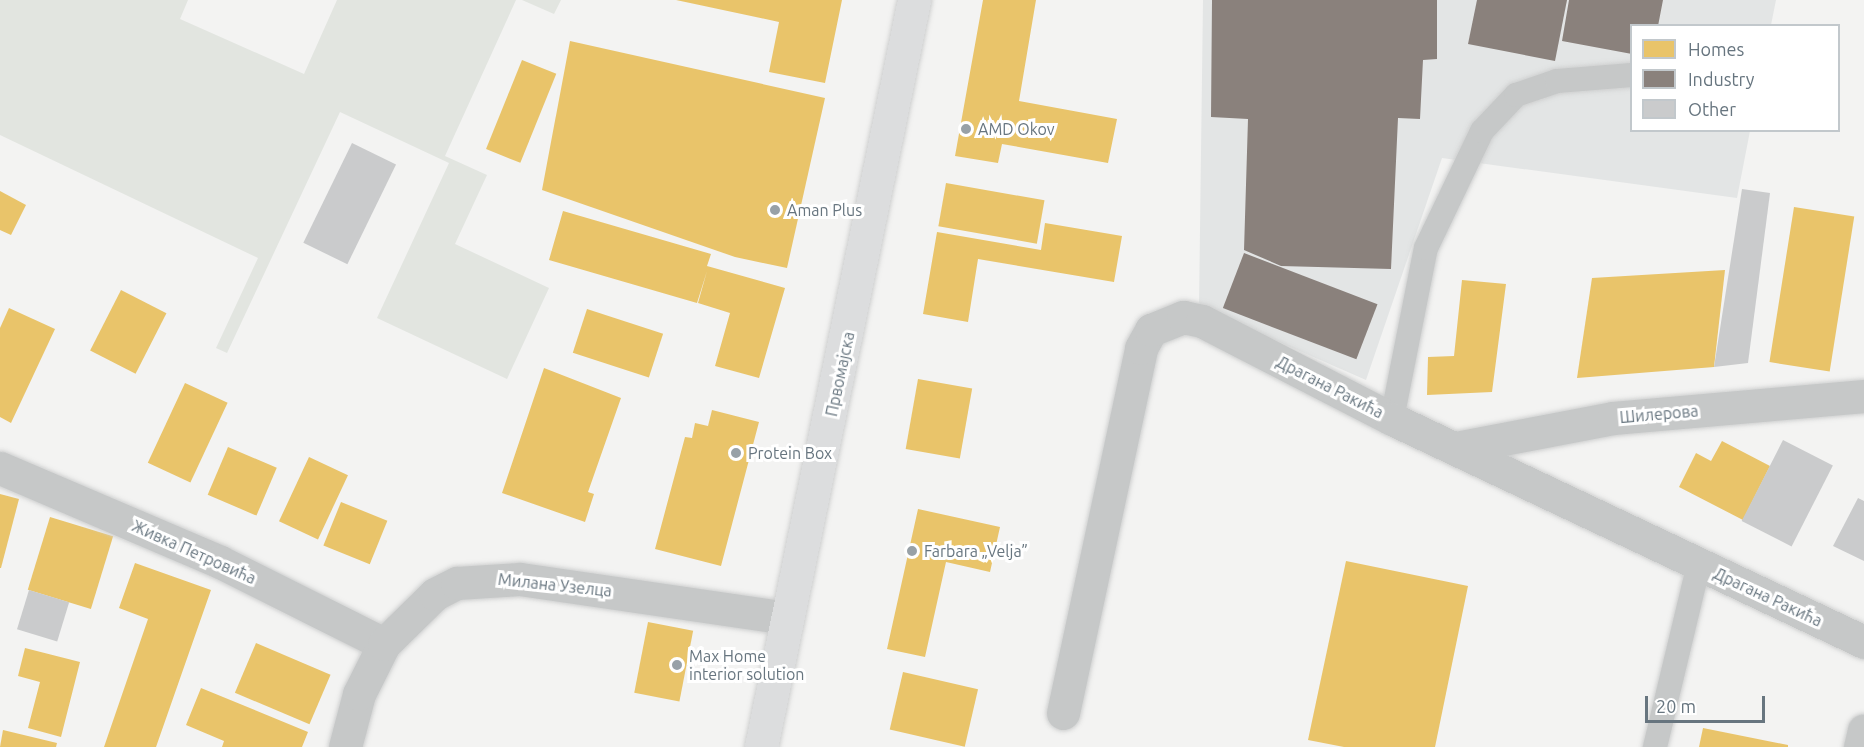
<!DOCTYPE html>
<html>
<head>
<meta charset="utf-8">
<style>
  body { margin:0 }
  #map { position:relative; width:1864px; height:747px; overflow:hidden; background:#f3f3f2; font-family:Ubuntu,sans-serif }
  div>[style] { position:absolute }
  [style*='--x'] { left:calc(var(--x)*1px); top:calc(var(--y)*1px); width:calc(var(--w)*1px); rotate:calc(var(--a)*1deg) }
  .built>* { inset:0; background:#e3e5e5 }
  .green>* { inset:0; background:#e2e5e0 }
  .homes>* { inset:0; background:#e9c46a; transform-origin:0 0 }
  .industry>* { inset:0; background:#8a817c; transform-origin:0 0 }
  .building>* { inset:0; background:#cacbcc; transform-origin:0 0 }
  .roads { filter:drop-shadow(0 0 2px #cfd0d0) drop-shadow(0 0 2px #cfd0d0) }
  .lane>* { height:24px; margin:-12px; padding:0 12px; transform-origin:12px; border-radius:12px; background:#c6c8c8 }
  .street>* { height:33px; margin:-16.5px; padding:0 16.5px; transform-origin:16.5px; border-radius:16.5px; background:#c6c8c8 }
  .secondary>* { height:33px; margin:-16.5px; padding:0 16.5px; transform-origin:16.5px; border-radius:16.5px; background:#dcddde }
  .dots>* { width:16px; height:16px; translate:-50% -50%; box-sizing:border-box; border:3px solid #fff; border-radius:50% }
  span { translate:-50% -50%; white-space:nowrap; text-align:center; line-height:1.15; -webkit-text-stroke:6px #fff; paint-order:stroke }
  .poi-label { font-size:16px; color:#67757f }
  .left { translate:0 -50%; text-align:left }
  .street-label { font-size:16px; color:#67757f }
  .legend { position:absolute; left:1630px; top:24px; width:210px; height:108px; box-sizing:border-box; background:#fff; border:2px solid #c2c8cc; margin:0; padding:8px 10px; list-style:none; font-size:18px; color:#67757f }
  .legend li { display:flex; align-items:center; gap:12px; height:30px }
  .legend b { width:30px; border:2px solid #c2c8cc }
  .scale { position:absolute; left:1645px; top:696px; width:120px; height:27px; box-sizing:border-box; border:3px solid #67757f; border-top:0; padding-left:8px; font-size:18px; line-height:21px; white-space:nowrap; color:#67757f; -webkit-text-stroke:4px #fff; paint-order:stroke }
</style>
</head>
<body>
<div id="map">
  <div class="built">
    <i style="clip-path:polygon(1203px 0,1776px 0,1771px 25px,1632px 26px,1632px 130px,1750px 131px,1737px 198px,1442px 158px,1366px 380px,1199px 307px)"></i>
  </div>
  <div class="green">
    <i style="clip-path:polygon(0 0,188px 0,180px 19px,304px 74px,337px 0,516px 0,445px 156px,487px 175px,455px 244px,549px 288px,507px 379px,377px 318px,449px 163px,340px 112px,227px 353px,216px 348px,258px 258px,0 135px)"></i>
    <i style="clip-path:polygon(522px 0,561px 0,554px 14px)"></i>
  </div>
  <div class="homes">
    <i style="clip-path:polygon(676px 0,842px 0,825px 83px,769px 72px,779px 22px)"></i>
    <i style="clip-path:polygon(983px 0,1036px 0,1019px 101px,1117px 119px,1108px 163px,1002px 144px,998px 163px,955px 156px)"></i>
    <i style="clip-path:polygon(570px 41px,825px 98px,787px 268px,735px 257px,542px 190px)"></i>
    <i style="left:522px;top:60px;width:37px;height:96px;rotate:22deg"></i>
    <i style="left:946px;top:183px;width:100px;height:44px;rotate:10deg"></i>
    <i style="clip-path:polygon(0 191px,26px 205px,11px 235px,0 230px)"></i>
    <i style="left:1794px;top:207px;width:61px;height:157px;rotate:9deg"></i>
    <i style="clip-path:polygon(563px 211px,711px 254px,707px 266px,785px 288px,759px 378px,715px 366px,730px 313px,698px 303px,707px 271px,697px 303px,549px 260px)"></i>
    <i style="clip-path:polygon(1045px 223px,1122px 236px,1114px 282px,978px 259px,968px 322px,923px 314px,937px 232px,1041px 250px)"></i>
    <i style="clip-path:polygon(1725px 270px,1714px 367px,1577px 378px,1592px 278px)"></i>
    <i style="clip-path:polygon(1462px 280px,1506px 284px,1492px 392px,1427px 395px,1428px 357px,1454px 356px)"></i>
    <i style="left:121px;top:290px;width:51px;height:68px;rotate:27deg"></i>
    <i style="clip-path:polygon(9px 308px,55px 329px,11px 423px,0 417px,0 328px)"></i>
    <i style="left:587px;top:309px;width:80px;height:46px;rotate:18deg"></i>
    <i style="clip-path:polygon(544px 368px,621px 398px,588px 492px,594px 494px,585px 522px,502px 493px)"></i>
    <i style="left:918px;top:379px;width:55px;height:71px;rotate:10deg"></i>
    <i style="left:185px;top:383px;width:47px;height:88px;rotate:25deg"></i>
    <i style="clip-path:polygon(712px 410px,759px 422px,721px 566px,655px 549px,685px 437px,692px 438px,695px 423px,708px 426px)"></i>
    <i style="clip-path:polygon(1722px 441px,1770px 466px,1743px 520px,1679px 487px,1696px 453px,1711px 461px)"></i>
    <i style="left:228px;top:447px;width:53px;height:52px;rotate:23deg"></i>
    <i style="left:309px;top:457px;width:43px;height:71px;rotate:25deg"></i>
    <i style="clip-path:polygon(0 494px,19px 499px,1px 568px,0 568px)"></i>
    <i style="left:341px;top:502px;width:50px;height:47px;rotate:22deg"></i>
    <i style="clip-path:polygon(918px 509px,1000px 527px,990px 572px,946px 562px,925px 657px,887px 649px)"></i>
    <i style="left:50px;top:517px;width:66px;height:76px;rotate:17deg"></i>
    <i style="clip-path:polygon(1346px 561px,1468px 586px,1435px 747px,1344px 747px,1308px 740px)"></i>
    <i style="clip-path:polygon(135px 563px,211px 590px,156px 747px,104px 747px,148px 619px,119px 608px)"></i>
    <i style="left:648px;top:622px;width:46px;height:72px;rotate:11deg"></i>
    <i style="left:256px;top:643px;width:81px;height:54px;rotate:23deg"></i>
    <i style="clip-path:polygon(25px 648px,80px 662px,61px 737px,28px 728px,40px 682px,18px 676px)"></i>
    <i style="left:903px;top:672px;width:77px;height:59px;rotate:13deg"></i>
    <i style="clip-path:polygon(201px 688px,308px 732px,302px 747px,222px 747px,224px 741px,186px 725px)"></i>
    <i style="clip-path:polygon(1703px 728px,1788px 745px,1788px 747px,1699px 747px)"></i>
    <i style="clip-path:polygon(3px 730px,57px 743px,56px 747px,0 747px)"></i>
  </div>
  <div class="industry">
    <i style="clip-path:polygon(1212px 0,1437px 0,1437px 59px,1423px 60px,1420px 119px,1398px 118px,1391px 269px,1281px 266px,1244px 250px,1248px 119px,1211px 117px)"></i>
    <i style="clip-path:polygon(1477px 0,1567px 0,1555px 61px,1468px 44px)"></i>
    <i style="clip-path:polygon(1569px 0,1663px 0,1658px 26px,1632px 26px,1632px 54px,1562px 41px)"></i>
    <i style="left:1244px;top:253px;width:143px;height:59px;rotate:21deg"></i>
  </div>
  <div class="building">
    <i style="left:352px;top:143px;width:49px;height:111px;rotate:26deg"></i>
    <i style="clip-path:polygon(1742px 189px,1770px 193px,1748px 363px,1714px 367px)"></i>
    <i style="left:1783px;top:440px;width:56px;height:91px;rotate:27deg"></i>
    <i style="clip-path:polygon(1858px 498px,1864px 501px,1864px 561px,1833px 546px)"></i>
    <i style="left:29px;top:590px;width:42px;height:41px;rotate:17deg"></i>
  </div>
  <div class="roads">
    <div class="lane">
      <i style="--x:1392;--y:419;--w:174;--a:-78.8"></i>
      <i style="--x:1426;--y:248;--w:130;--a:-64.4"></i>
      <i style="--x:1482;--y:131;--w:50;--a:-46.6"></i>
      <i style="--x:1516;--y:95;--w:43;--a:-18.9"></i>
      <i style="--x:1557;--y:81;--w:75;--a:-4.6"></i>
      <i style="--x:1655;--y:747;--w:188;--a:-76.5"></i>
    </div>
    <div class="street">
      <i style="--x:1456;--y:448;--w:160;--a:-10.8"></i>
      <i style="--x:1613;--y:418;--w:252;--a:-5"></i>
      <i style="--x:0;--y:468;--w:239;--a:23.1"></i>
      <i style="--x:220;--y:562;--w:183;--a:26.6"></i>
      <i style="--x:1063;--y:713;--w:373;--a:-77.9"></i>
      <i style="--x:1141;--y:348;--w:21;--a:-61"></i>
      <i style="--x:1151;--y:330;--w:35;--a:-22"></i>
      <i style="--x:1183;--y:317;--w:19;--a:12"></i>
      <i style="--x:1202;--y:321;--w:214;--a:27.3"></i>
      <i style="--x:1392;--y:419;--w:522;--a:25.29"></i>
      <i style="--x:345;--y:747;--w:55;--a:-75.2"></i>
      <i style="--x:359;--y:694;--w:56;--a:-63.4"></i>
      <i style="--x:384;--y:644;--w:71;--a:-44.4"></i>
      <i style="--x:435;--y:594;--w:25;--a:-27"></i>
      <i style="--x:457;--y:583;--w:63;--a:-3.6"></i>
      <i style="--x:520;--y:579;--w:270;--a:8.3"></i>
      <i style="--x:1860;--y:747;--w:17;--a:-77"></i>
    </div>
    <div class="secondary">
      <i style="--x:761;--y:747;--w:763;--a:-78.42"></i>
    </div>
  </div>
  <div class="dots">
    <i style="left:966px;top:129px;background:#98a1a7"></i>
    <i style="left:775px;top:210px;background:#98a1a7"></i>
    <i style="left:736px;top:453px;background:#98a1a7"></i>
    <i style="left:912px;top:551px;background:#98a1a7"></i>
    <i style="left:677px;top:665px;background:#98a1a7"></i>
  </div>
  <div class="poi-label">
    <span class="left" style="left:978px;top:129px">AMD Okov</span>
    <span class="left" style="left:787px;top:210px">Aman Plus</span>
    <span class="left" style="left:748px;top:453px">Protein Box</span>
    <span class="left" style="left:924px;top:551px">Farbara „Velja”</span>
    <span class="left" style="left:689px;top:665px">Max Home<br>interior solution</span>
  </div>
  <div class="street-label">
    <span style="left:840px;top:374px;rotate:-78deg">Првомајска</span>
    <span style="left:1330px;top:387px;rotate:27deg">Драгана Ракића</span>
    <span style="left:1659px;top:414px;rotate:-5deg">Шилерова</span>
    <span style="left:194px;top:552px;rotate:24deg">Живка Петровића</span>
    <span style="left:555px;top:585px;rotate:6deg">Милана Узелца</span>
    <span style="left:1768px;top:597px;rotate:25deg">Драгана Ракића</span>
  </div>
  <ul class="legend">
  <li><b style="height:16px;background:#e9c46a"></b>Homes</li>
  <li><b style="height:16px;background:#8a817c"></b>Industry</li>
  <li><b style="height:16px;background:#cacbcc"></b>Other</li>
  </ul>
  <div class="scale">20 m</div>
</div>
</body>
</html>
